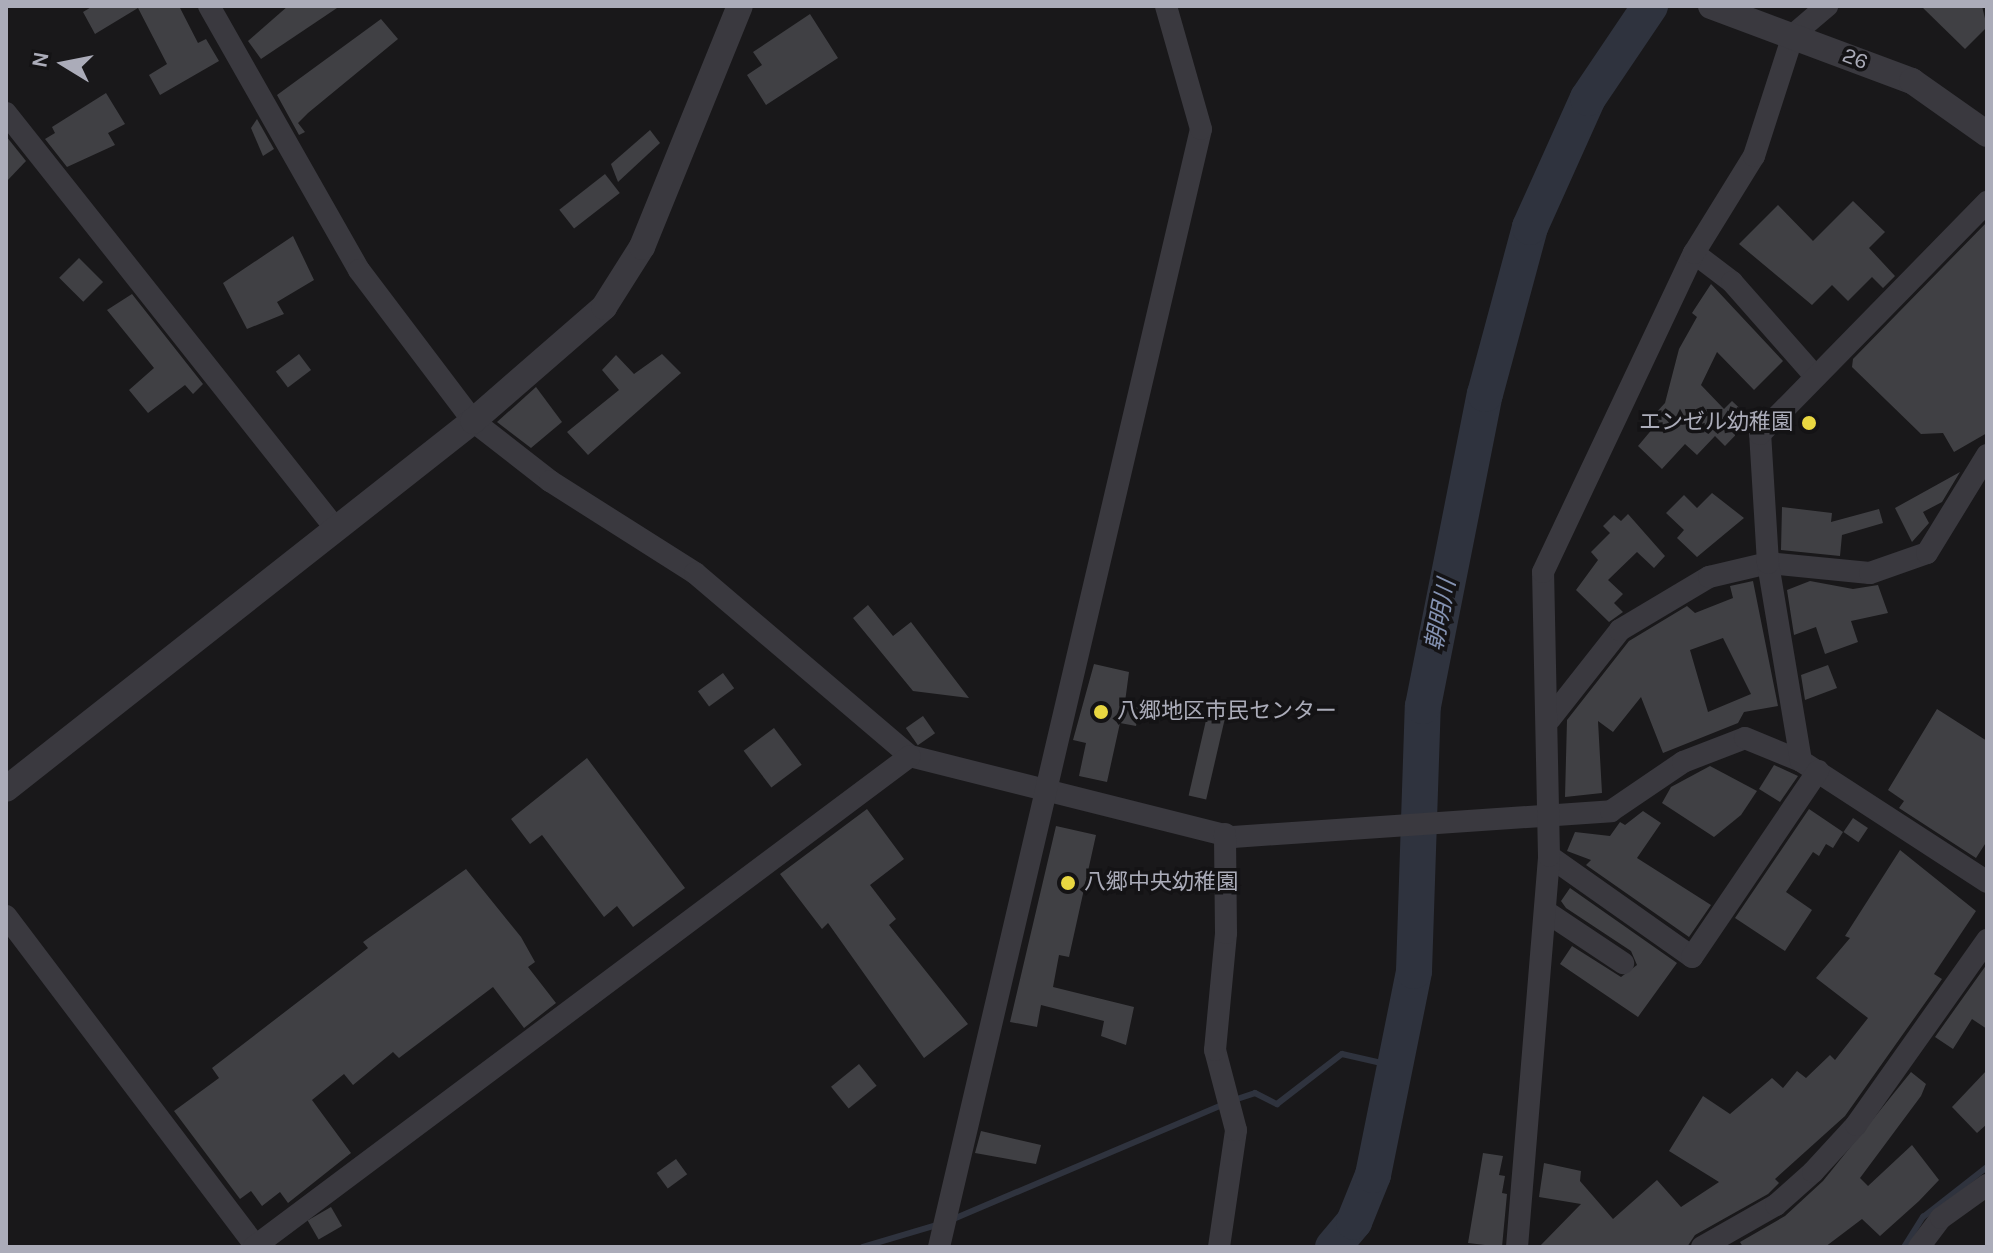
<!DOCTYPE html>
<html>
<head>
<meta charset="utf-8">
<style>
  body { margin:0 }
  #map { position:relative; width:1993px; height:1253px; overflow:hidden; background:#19181a; font-family:Karla,"Noto Sans JP",sans-serif }
  div>[style] { position:absolute }
  [style*='--x'] { left:calc(var(--x)*1px); top:calc(var(--y)*1px); width:calc(var(--w)*1px); rotate:calc(var(--a)*1deg) }
  .stream>* { height:6px; margin:-3px; padding:0 3px; transform-origin:3px; border-radius:3px; background:#2f333e }
  .river>* { height:36px; margin:-18px; padding:0 18px; transform-origin:18px; border-radius:18px; background:#2f333e }
  .building>* { inset:0; background:#404044; transform-origin:0 0 }
  .minor>* { height:22px; margin:-11px; padding:0 11px; transform-origin:11px; border-radius:11px; background:#3a393f }
  .tertiary>* { height:26px; margin:-13px; padding:0 13px; transform-origin:13px; border-radius:13px; background:#3a393f }
  .dots>* { width:22px; height:22px; translate:-50% -50%; box-sizing:border-box; border:4px solid #141315; border-radius:50% }
  span { translate:-50% -50%; white-space:nowrap; text-align:center; line-height:1.15; -webkit-text-stroke:7px #141315; paint-order:stroke }
  .street-label { font-size:22px; color:#abacb9 }
  .poi-label { font-size:22px; color:#abacb9 }
  .right { translate:-100% -50%; text-align:right }
  .left { translate:0 -50%; text-align:left }
  .water-label { font-size:24px; color:#8492b2; font-style:italic }
  .frame { position:absolute; inset:0; border:8px solid #abacb9; pointer-events:none }
  .north { position:absolute; left:24px; top:24px; width:80px; height:80px; -webkit-text-stroke:6px #141315; paint-order:stroke; rotate:280deg; font-size:22px; font-weight:700; line-height:32px; text-align:center; color:#abacb9 }
  .north::after { content:''; display:block; margin:auto; width:28px; height:36px; background:#abacb9; clip-path:polygon(50% 0,100% 100%,50% 72%,0 100%) }
</style>
</head>
<body>
<div id="map">
  <div class="stream">
    <i style="--x:1234;--y:1100;--w:22;--a:-18"></i>
    <i style="--x:1255;--y:1093;--w:25;--a:27"></i>
    <i style="--x:1277;--y:1104;--w:82;--a:-37.6"></i>
    <i style="--x:1342;--y:1054;--w:54;--a:12.8"></i>
    <i style="--x:951;--y:1220;--w:297;--a:-23"></i>
    <i style="--x:863;--y:1247;--w:80;--a:-16.6"></i>
    <i style="--x:1904;--y:1247;--w:36;--a:-58"></i>
    <i style="--x:1923;--y:1217;--w:81;--a:-38"></i>
  </div>
  <div class="river">
    <i style="--x:1333;--y:1247;--w:33;--a:-50"></i>
    <i style="--x:1354;--y:1222;--w:51;--a:-68"></i>
    <i style="--x:1373;--y:1175;--w:208;--a:-78.6"></i>
    <i style="--x:1414;--y:971;--w:265;--a:-88.1"></i>
    <i style="--x:1423;--y:706;--w:318;--a:-78.8"></i>
    <i style="--x:1485;--y:394;--w:173;--a:-74.9"></i>
    <i style="--x:1530;--y:227;--w:141;--a:-65.8"></i>
    <i style="--x:1588;--y:98;--w:111;--a:-56"></i>
  </div>
  <div class="building">
    <i style="clip-path:polygon(93px 6px,179px 6px,198px 43px,206px 39px,219px 61px,160px 95px,149px 75px,167px 64px,138px 8px,95px 34px,83px 12px)"></i>
    <i style="clip-path:polygon(288px 6px,340px 6px,261px 59px,248px 41px)"></i>
    <i style="clip-path:polygon(1921px 6px,1982px 6px,1987px 27px,1965px 49px)"></i>
    <i style="clip-path:polygon(810px 14px,838px 58px,766px 105px,747px 75px,762px 65px,753px 52px)"></i>
    <i style="clip-path:polygon(381px 19px,398px 39px,308px 113px,298px 123px,305px 132px,299px 135px,277px 95px)"></i>
    <i style="clip-path:polygon(106px 93px,125px 124px,108px 133px,115px 145px,67px 167px,45px 139px,55px 133px,52px 127px)"></i>
    <i style="clip-path:polygon(257px 119px,274px 149px,263px 156px,251px 128px)"></i>
    <i style="clip-path:polygon(650px 130px,660px 143px,618px 182px,611px 164px)"></i>
    <i style="clip-path:polygon(6px 136px,26px 161px,6px 182px)"></i>
    <i style="left:605px;top:174px;width:24px;height:58px;rotate:52deg"></i>
    <i style="clip-path:polygon(1853px 201px,1885px 232px,1869px 248px,1895px 276px,1883px 288px,1872px 277px,1848px 301px,1832px 285px,1812px 305px,1739px 244px,1778px 205px,1813px 241px)"></i>
    <i style="clip-path:polygon(1987px 222px,1987px 433px,1954px 452px,1943px 433px,1921px 434px,1852px 367px,1853px 359px)"></i>
    <i style="clip-path:polygon(293px 236px,314px 280px,277px 302px,284px 314px,247px 329px,223px 283px)"></i>
    <i style="left:79px;top:258px;width:34px;height:28px;rotate:45deg"></i>
    <i style="clip-path:polygon(1711px 284px,1783px 361px,1754px 390px,1717px 352px,1701px 385px,1724px 409px,1732px 401px,1751px 419px,1725px 446px,1715px 436px,1697px 455px,1685px 444px,1662px 469px,1638px 446px,1659px 421px,1653px 416px,1665px 403px,1679px 349px,1697px 317px,1692px 313px)"></i>
    <i style="clip-path:polygon(132px 294px,203px 384px,193px 394px,185px 385px,148px 413px,129px 390px,154px 368px,107px 310px)"></i>
    <i style="left:299px;top:354px;width:20px;height:29px;rotate:53deg"></i>
    <i style="clip-path:polygon(662px 354px,681px 373px,588px 455px,567px 432px,619px 390px,602px 370px,616px 355px,634px 374px)"></i>
    <i style="clip-path:polygon(536px 387px,562px 422px,531px 448px,497px 422px)"></i>
    <i style="clip-path:polygon(1960px 472px,1942px 502px,1923px 512px,1929px 523px,1912px 542px,1895px 508px)"></i>
    <i style="clip-path:polygon(1712px 493px,1744px 518px,1697px 557px,1677px 538px,1684px 530px,1666px 513px,1684px 495px,1697px 508px)"></i>
    <i style="clip-path:polygon(1782px 507px,1832px 513px,1831px 522px,1879px 509px,1883px 523px,1842px 535px,1840px 556px,1781px 550px)"></i>
    <i style="clip-path:polygon(1628px 514px,1665px 556px,1654px 568px,1637px 552px,1608px 580px,1623px 594px,1614px 603px,1623px 612px,1609px 622px,1576px 590px,1598px 560px,1591px 552px,1610px 533px,1603px 526px,1614px 515px,1621px 521px)"></i>
    <i style="clip-path:polygon(evenodd,1753px 581px,1778px 706px,1744px 712px,1738px 723px,1663px 753px,1641px 697px,1613px 732px,1598px 721px,1602px 793px,1565px 797px,1567px 720px,1629px 641px,1687px 606px,1695px 613px,1733px 598px,1730px 586px,1753px 581px,1723px 638px,1751px 694px,1708px 712px,1690px 650px,1723px 638px)"></i>
    <i style="clip-path:polygon(1810px 581px,1853px 589px,1878px 585px,1888px 613px,1851px 621px,1858px 642px,1825px 654px,1816px 627px,1794px 635px,1787px 590px)"></i>
    <i style="clip-path:polygon(868px 605px,893px 636px,911px 622px,969px 698px,913px 691px,853px 618px)"></i>
    <i style="clip-path:polygon(1094px 664px,1129px 672px,1125px 702px,1141px 706px,1136px 726px,1120px 723px,1107px 782px,1079px 776px,1086px 743px,1073px 740px)"></i>
    <i style="clip-path:polygon(1828px 665px,1837px 688px,1805px 700px,1801px 675px)"></i>
    <i style="left:723px;top:673px;width:19px;height:31px;rotate:54deg"></i>
    <i style="left:1210px;top:703px;width:18px;height:95px;rotate:13deg"></i>
    <i style="clip-path:polygon(1937px 709px,1987px 741px,1987px 841px,1976px 858px,1899px 808px,1904px 801px,1888px 790px)"></i>
    <i style="left:923px;top:716px;width:21px;height:21px;rotate:55deg"></i>
    <i style="left:774px;top:728px;width:46px;height:38px;rotate:53deg"></i>
    <i style="clip-path:polygon(587px 758px,685px 888px,633px 927px,617px 906px,604px 917px,542px 835px,530px 844px,511px 819px)"></i>
    <i style="clip-path:polygon(1774px 765px,1798px 776px,1780px 802px,1759px 789px)"></i>
    <i style="clip-path:polygon(1710px 766px,1757px 791px,1741px 815px,1714px 837px,1662px 803px,1671px 787px)"></i>
    <i style="clip-path:polygon(867px 809px,904px 859px,870px 885px,896px 919px,889px 925px,968px 1024px,924px 1058px,828px 923px,822px 929px,780px 874px)"></i>
    <i style="clip-path:polygon(1809px 809px,1843px 832px,1833px 848px,1826px 844px,1819px 856px,1813px 852px,1786px 892px,1812px 910px,1785px 951px,1735px 918px)"></i>
    <i style="clip-path:polygon(1643px 811px,1661px 823px,1637px 858px,1711px 905px,1689px 937px,1586px 865px,1591px 860px,1567px 851px,1575px 832px,1610px 836px,1620px 822px,1625px 825px)"></i>
    <i style="left:1853px;top:818px;width:18px;height:17px;rotate:34deg"></i>
    <i style="clip-path:polygon(1056px 826px,1096px 835px,1069px 957px,1059px 955px,1053px 987px,1134px 1007px,1126px 1045px,1101px 1036px,1104px 1021px,1041px 1005px,1037px 1027px,1010px 1022px)"></i>
    <i style="clip-path:polygon(1900px 850px,1976px 911px,1934px 974px,1942px 979px,1845px 1116px,1775px 1179px,1779px 1183px,1768px 1194px,1695px 1235px,1687px 1247px,1539px 1247px,1581px 1204px,1539px 1197px,1544px 1163px,1581px 1171px,1580px 1181px,1613px 1219px,1657px 1180px,1681px 1207px,1719px 1182px,1669px 1151px,1703px 1096px,1730px 1114px,1772px 1078px,1783px 1088px,1797px 1071px,1806px 1078px,1830px 1055px,1835px 1060px,1868px 1018px,1816px 978px,1850px 938px,1845px 936px)"></i>
    <i style="clip-path:polygon(466px 869px,521px 937px,535px 962px,528px 967px,556px 1003px,524px 1028px,493px 987px,399px 1058px,393px 1052px,353px 1085px,344px 1074px,312px 1100px,351px 1153px,288px 1203px,280px 1192px,262px 1206px,251px 1191px,240px 1199px,174px 1111px,219px 1078px,212px 1068px,368px 948px,363px 942px)"></i>
    <i style="clip-path:polygon(1570px 888px,1677px 963px,1638px 1017px,1560px 964px,1572px 946px,1621px 977px,1637px 965px,1631px 951px,1566px 908px,1561px 901px)"></i>
    <i style="clip-path:polygon(1987px 964px,1987px 1029px,1972px 1019px,1953px 1049px,1935px 1037px)"></i>
    <i style="left:859px;top:1064px;width:28px;height:36px;rotate:51deg"></i>
    <i style="clip-path:polygon(1987px 1070px,1987px 1124px,1977px 1133px,1952px 1107px)"></i>
    <i style="clip-path:polygon(1911px 1072px,1926px 1084px,1921px 1096px,1860px 1178px,1868px 1186px,1912px 1145px,1939px 1180px,1919px 1201px,1880px 1236px,1862px 1219px,1825px 1247px,1743px 1247px,1740px 1242px,1785px 1216px,1823px 1181px)"></i>
    <i style="clip-path:polygon(981px 1131px,1041px 1145px,1036px 1164px,975px 1153px)"></i>
    <i style="clip-path:polygon(1483px 1153px,1503px 1156px,1499px 1175px,1505px 1176px,1502px 1193px,1507px 1194px,1502px 1247px,1468px 1243px)"></i>
    <i style="left:676px;top:1159px;width:19px;height:24px;rotate:54deg"></i>
    <i style="left:331px;top:1207px;width:22px;height:27px;rotate:60deg"></i>
  </div>
  <div class="minor">
    <i style="--x:209;--y:6;--w:304;--a:60.4"></i>
    <i style="--x:359;--y:270;--w:189;--a:52.9"></i>
    <i style="--x:473;--y:421;--w:98;--a:37.9"></i>
    <i style="--x:550;--y:481;--w:172;--a:32.4"></i>
    <i style="--x:695;--y:573;--w:282;--a:40.4"></i>
    <i style="--x:910;--y:756;--w:333;--a:14.1"></i>
    <i style="--x:1233;--y:837;--w:379;--a:-3.9"></i>
    <i style="--x:1611;--y:811;--w:87;--a:-34.2"></i>
    <i style="--x:1683;--y:762;--w:66;--a:-21.2"></i>
    <i style="--x:1745;--y:738;--w:61;--a:22.3"></i>
    <i style="--x:1801;--y:761;--w:222;--a:33"></i>
    <i style="--x:6;--y:113;--w:531;--a:51.58"></i>
    <i style="--x:1694;--y:253;--w:48;--a:37.3"></i>
    <i style="--x:1732;--y:282;--w:124;--a:48.6"></i>
    <i style="--x:1550;--y:719;--w:113;--a:-51.8"></i>
    <i style="--x:1620;--y:630;--w:104;--a:-30.8"></i>
    <i style="--x:1709;--y:577;--w:61;--a:-13.3"></i>
    <i style="--x:1768;--y:563;--w:102;--a:5.6"></i>
    <i style="--x:1870;--y:573;--w:60;--a:-19.3"></i>
    <i style="--x:1927;--y:553;--w:115;--a:-58.5"></i>
    <i style="--x:1801;--y:761;--w:201;--a:-99.5"></i>
    <i style="--x:1768;--y:563;--w:129;--a:-93.5"></i>
    <i style="--x:1760;--y:434;--w:325;--a:-45.6"></i>
    <i style="--x:1549;--y:856;--w:175;--a:35.2"></i>
    <i style="--x:1692;--y:957;--w:225;--a:-55.9"></i>
    <i style="--x:1545;--y:911;--w:94;--a:33.7"></i>
    <i style="--x:6;--y:916;--w:413;--a:52.9"></i>
    <i style="--x:254;--y:1247;--w:819;--a:-36.81"></i>
    <i style="--x:939;--y:1247;--w:1148;--a:-76.81"></i>
    <i style="--x:1201;--y:129;--w:128;--a:-105.9"></i>
    <i style="--x:1219;--y:1247;--w:118;--a:-81.7"></i>
    <i style="--x:1236;--y:1130;--w:83;--a:-104.7"></i>
    <i style="--x:1215;--y:1050;--w:118;--a:-84.6"></i>
    <i style="--x:1226;--y:933;--w:99;--a:-90.6"></i>
    <i style="--x:1517;--y:1247;--w:392;--a:-85.3"></i>
    <i style="--x:1549;--y:856;--w:284;--a:-91.2"></i>
    <i style="--x:1543;--y:572;--w:353;--a:-64.7"></i>
    <i style="--x:1694;--y:253;--w:114;--a:-58.3"></i>
    <i style="--x:1754;--y:156;--w:127;--a:-72.1"></i>
    <i style="--x:1793;--y:35;--w:45;--a:-40.5"></i>
    <i style="--x:1702;--y:1247;--w:85;--a:-29.6"></i>
    <i style="--x:1776;--y:1205;--w:50;--a:-41.7"></i>
    <i style="--x:1813;--y:1172;--w:64;--a:-47.5"></i>
    <i style="--x:1856;--y:1125;--w:227;--a:-54.7"></i>
    <i style="--x:1919;--y:1247;--w:36;--a:-53"></i>
    <i style="--x:1941;--y:1218;--w:57;--a:-35.7"></i>
  </div>
  <div class="tertiary">
    <i style="--x:1711;--y:6;--w:215;--a:20.5"></i>
    <i style="--x:1912;--y:81;--w:92;--a:35.2"></i>
    <i style="--x:6;--y:789;--w:595;--a:-38.24"></i>
    <i style="--x:473;--y:421;--w:174;--a:-41"></i>
    <i style="--x:604;--y:307;--w:71;--a:-57.7"></i>
    <i style="--x:642;--y:247;--w:260;--a:-67.9"></i>
  </div>
  <div class="dots">
    <i style="left:1809px;top:423px;background:#e9d741"></i>
    <i style="left:1101px;top:712px;background:#e9d741"></i>
    <i style="left:1068px;top:883px;background:#e9d741"></i>
  </div>
  <div class="street-label">
    <span style="left:1855px;top:59px;rotate:21deg">26</span>
  </div>
  <div class="poi-label">
    <span class="right" style="left:1793px;top:423px">エンゼル幼稚園</span>
    <span class="left" style="left:1117px;top:712px">八郷地区市民センター</span>
    <span class="left" style="left:1084px;top:883px">八郷中央幼稚園</span>
  </div>
  <div class="water-label">
    <span style="left:1441px;top:615px;rotate:-79deg">朝明川</span>
  </div>
  <div class="frame"></div>
  <div class="north">N</div>
</div>
</body>
</html>
